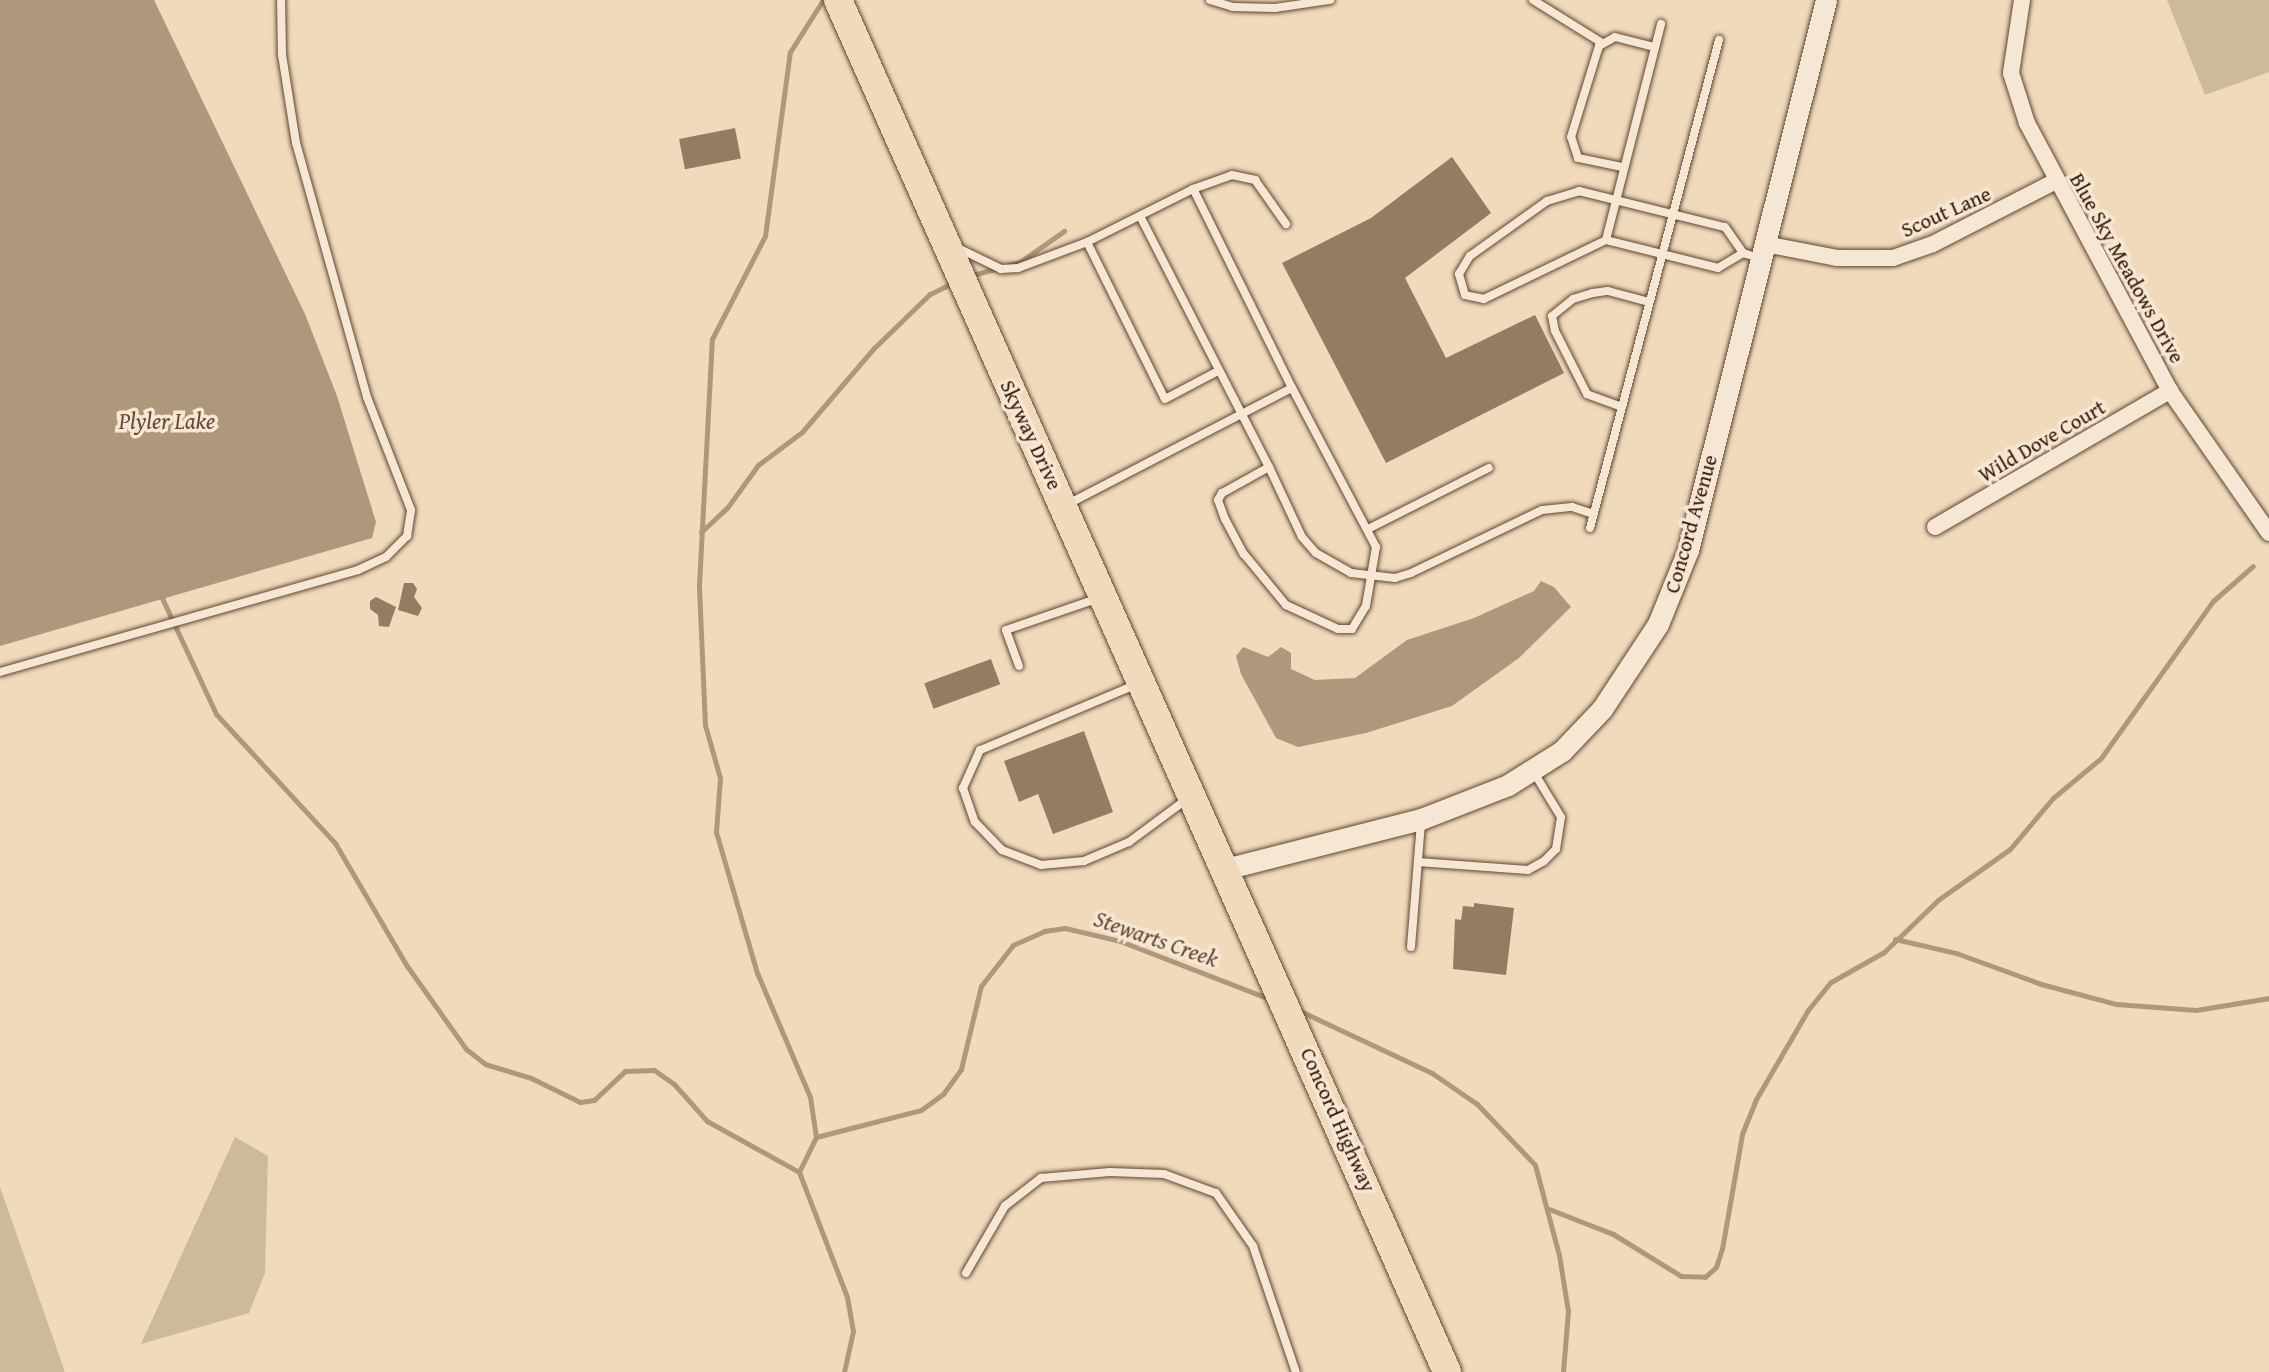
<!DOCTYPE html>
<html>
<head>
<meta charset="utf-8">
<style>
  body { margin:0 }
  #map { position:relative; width:2269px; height:1372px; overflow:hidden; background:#f0dabb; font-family:"Gentium Book Plus",serif }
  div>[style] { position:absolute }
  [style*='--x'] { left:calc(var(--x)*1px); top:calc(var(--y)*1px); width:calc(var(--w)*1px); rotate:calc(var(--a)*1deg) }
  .green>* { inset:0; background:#cfb99c }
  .water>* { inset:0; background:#ae977d }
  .stream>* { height:5px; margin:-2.5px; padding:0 2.5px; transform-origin:2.5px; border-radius:2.5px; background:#ae977d }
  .building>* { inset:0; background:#937b64; transform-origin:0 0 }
  .roads { filter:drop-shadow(0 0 2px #5f4633) drop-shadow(0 0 2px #5f4633) }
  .service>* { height:8px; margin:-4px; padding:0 4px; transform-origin:4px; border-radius:4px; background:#f5e7d3 }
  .minor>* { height:16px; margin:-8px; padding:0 8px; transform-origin:8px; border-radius:8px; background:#f5e7d3 }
  .tertiary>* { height:21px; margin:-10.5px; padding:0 10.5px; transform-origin:10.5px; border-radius:10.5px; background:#f5e7d3 }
  .trunk>* { height:28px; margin:-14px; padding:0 14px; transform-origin:14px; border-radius:14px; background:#f0dabb }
  span { translate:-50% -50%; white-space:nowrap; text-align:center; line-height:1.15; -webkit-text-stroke:7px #f5e7d3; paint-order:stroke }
  .street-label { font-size:21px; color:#2f1506 }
  .water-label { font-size:23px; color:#624936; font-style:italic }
</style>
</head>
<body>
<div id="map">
  <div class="green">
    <i style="clip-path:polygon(2167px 0,2269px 0,2269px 72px,2205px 95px)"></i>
    <i style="clip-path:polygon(235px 1137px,268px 1156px,265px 1273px,249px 1313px,141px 1344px)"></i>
    <i style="clip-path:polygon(0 1187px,65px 1372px,0 1372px)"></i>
  </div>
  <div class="water">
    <i style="clip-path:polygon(0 0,154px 0,305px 314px,337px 396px,376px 522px,372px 538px,0 646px)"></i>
    <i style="clip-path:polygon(1541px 581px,1554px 587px,1571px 607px,1519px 658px,1452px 706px,1366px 733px,1298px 747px,1276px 738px,1241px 674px,1236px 656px,1243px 647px,1268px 657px,1281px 647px,1291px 653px,1291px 669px,1315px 680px,1355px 678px,1407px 640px,1474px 618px,1534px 591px)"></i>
  </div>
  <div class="stream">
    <i style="--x:969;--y:276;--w:53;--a:-15.4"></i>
    <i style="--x:1020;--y:262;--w:54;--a:-35.2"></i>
    <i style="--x:701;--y:532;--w:35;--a:-43"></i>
    <i style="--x:727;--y:508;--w:53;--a:-54.2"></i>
    <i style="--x:758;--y:465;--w:55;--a:-36.9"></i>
    <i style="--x:802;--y:432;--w:111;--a:-49.4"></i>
    <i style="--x:874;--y:348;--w:78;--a:-44"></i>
    <i style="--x:930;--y:294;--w:25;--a:-26"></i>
    <i style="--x:166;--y:593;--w:6;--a:129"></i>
    <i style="--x:162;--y:598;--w:128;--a:65"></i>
    <i style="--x:216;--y:714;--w:176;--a:47.3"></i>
    <i style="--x:335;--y:843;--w:143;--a:59.7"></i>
    <i style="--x:407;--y:966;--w:102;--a:54.6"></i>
    <i style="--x:466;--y:1049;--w:24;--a:38"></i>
    <i style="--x:485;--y:1064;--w:48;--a:16.9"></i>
    <i style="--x:531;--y:1078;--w:55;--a:26.1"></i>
    <i style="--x:580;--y:1102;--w:14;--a:-8"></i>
    <i style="--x:594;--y:1100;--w:42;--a:-43.1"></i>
    <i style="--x:625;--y:1071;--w:29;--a:-2"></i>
    <i style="--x:654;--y:1070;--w:24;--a:35"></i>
    <i style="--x:674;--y:1084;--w:50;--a:48.3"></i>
    <i style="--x:707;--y:1121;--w:105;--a:29"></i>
    <i style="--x:1895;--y:939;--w:63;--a:12.9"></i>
    <i style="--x:1956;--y:953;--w:90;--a:20"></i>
    <i style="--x:2041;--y:984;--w:78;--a:14.9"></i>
    <i style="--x:2116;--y:1004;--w:80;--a:4.3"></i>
    <i style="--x:2196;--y:1010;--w:74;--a:-9.3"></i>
    <i style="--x:1298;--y:1010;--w:148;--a:25.2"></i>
    <i style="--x:1432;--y:1073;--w:55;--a:34.6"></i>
    <i style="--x:1477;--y:1104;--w:84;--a:46.4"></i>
    <i style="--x:1535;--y:1165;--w:93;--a:75.1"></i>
    <i style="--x:1559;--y:1255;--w:57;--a:80.9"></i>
    <i style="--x:1568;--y:1311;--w:61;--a:94.7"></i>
    <i style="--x:816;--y:1137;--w:40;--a:-98.5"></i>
    <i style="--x:810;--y:1097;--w:135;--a:-113.1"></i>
    <i style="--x:757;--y:973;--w:147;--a:-106.2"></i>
    <i style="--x:716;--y:832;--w:54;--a:-85.8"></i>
    <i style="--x:720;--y:778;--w:55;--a:-105.8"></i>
    <i style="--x:705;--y:725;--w:140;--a:-92.5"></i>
    <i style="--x:699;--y:585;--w:246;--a:-87"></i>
    <i style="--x:712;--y:339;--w:116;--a:-62.8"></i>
    <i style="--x:765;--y:236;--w:186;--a:-82.3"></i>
    <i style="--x:790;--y:52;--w:62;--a:-57.6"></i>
    <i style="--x:1549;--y:1209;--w:69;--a:21.3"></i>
    <i style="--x:1613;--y:1234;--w:80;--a:31.7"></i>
    <i style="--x:1681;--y:1276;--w:24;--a:2"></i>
    <i style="--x:1705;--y:1277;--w:15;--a:-42"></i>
    <i style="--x:1716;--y:1267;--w:19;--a:-72"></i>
    <i style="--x:1722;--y:1249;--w:117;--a:-80.1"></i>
    <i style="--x:1742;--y:1134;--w:35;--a:-68"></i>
    <i style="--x:1755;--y:1101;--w:105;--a:-59.8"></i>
    <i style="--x:1808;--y:1010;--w:36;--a:-51"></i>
    <i style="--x:1831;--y:982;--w:61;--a:-29.5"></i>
    <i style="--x:1884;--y:952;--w:75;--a:-43.9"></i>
    <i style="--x:1938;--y:900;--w:88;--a:-35.3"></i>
    <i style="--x:2010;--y:849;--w:67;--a:-49.9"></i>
    <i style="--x:2053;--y:798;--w:62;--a:-39.8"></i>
    <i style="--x:2101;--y:758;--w:193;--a:-54.5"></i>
    <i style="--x:2213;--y:601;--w:53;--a:-41.2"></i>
    <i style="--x:844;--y:1372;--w:42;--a:-77.6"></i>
    <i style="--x:853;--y:1331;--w:35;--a:-100"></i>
    <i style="--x:847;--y:1297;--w:134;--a:-111"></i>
    <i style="--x:799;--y:1172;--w:39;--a:-64"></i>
    <i style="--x:816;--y:1137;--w:108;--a:-14.4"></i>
    <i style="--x:921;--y:1110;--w:27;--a:-36"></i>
    <i style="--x:943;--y:1094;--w:31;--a:-54"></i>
    <i style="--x:961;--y:1069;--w:85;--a:-76.5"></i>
    <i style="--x:981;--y:986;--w:52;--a:-52"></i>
    <i style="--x:1013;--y:945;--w:34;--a:-24"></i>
    <i style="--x:1044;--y:931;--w:21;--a:-8"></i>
    <i style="--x:1065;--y:928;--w:57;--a:13.3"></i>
    <i style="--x:1120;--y:941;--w:163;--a:21.2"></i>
  </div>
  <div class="building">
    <i style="left:735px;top:128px;width:31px;height:57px;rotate:79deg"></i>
    <i style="clip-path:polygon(1452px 157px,1491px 213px,1405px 278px,1446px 358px,1535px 315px,1564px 373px,1386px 463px,1282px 263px,1371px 218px)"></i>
    <i style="clip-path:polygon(404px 583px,413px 583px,417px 589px,414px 597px,422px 608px,418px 616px,398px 610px)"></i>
    <i style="clip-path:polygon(376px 597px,396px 607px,389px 627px,379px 626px,378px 615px,370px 609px,370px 601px)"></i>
    <i style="left:991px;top:659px;width:27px;height:71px;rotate:70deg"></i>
    <i style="clip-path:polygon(1084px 731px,1113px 812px,1053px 834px,1038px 794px,1019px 802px,1004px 761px)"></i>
    <i style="clip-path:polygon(1474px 903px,1514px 908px,1506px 975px,1453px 969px,1455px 919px,1461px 920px,1463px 906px,1474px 907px)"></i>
  </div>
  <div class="roads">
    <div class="service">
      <i style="--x:1210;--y:0;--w:24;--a:17"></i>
      <i style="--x:1233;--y:7;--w:42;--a:1.4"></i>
      <i style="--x:1275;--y:8;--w:56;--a:-8.3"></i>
      <i style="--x:1533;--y:0;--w:81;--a:31.9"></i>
      <i style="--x:1622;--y:167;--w:45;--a:-168.4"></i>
      <i style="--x:1578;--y:158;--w:22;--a:-108"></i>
      <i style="--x:1571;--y:137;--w:95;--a:-72.9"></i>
      <i style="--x:1599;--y:46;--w:18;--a:-29"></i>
      <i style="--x:1615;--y:37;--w:40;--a:14.4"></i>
      <i style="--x:1193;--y:189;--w:41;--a:-19.7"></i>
      <i style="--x:1232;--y:175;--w:24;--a:12"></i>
      <i style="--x:1255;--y:180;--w:54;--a:54.8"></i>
      <i style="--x:1140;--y:216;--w:282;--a:62.8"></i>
      <i style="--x:1269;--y:467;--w:54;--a:151"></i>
      <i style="--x:1222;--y:493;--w:8;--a:120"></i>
      <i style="--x:1218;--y:500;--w:20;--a:70"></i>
      <i style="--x:1225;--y:519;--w:40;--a:62"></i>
      <i style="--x:1244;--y:554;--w:66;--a:50.5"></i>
      <i style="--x:1286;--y:605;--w:57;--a:24.8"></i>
      <i style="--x:1338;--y:629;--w:14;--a:0"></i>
      <i style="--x:1352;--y:629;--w:27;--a:-59"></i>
      <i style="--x:1366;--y:606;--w:60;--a:-80.4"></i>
      <i style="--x:1376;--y:547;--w:180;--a:-117.8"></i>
      <i style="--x:1606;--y:240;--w:223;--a:-75.7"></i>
      <i style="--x:960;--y:249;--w:46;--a:26"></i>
      <i style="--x:1001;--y:269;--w:17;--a:-3"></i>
      <i style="--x:1018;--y:268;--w:74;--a:-20.6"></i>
      <i style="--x:1743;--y:253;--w:29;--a:149"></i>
      <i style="--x:1718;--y:268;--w:115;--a:-166"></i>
      <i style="--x:1606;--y:240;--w:136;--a:154.2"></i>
      <i style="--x:1484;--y:299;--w:19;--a:-168"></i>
      <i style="--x:1465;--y:295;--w:22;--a:-106"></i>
      <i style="--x:1459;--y:274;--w:21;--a:-59"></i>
      <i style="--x:1470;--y:256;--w:95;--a:-35.5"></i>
      <i style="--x:1547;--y:201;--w:34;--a:-17"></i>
      <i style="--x:1579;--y:191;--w:150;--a:13.9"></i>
      <i style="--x:1725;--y:227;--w:32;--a:55"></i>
      <i style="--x:1743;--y:253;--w:17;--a:17"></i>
      <i style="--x:1622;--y:407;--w:37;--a:-160"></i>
      <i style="--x:1587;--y:394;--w:71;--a:-116.9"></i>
      <i style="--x:1555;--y:331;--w:15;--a:-101"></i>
      <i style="--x:1552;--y:316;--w:27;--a:-39"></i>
      <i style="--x:1573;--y:299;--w:21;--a:-17"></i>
      <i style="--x:1593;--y:293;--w:15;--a:-8"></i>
      <i style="--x:1608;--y:291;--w:42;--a:15"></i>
      <i style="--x:1269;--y:467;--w:77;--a:64.8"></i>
      <i style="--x:1302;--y:537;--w:21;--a:49"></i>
      <i style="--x:1316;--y:553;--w:40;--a:29.7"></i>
      <i style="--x:1351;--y:573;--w:44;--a:6.5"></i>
      <i style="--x:1395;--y:578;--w:17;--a:-17"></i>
      <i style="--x:1411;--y:573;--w:145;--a:-25.7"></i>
      <i style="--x:1542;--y:510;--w:30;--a:-6"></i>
      <i style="--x:1572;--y:507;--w:23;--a:18"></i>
      <i style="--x:1066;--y:505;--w:254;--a:-27.4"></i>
      <i style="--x:1292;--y:388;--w:222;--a:-116.4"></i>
      <i style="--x:1193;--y:189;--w:119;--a:153.4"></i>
      <i style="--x:1087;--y:242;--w:175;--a:63.6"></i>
      <i style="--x:1165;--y:399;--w:60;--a:-27.8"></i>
      <i style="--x:1370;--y:528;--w:133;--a:-26.8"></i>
      <i style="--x:1590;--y:528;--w:505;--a:-75.19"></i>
      <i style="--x:1019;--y:666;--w:38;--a:-110"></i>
      <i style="--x:1006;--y:630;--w:98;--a:-19"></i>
      <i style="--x:0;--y:672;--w:372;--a:-15.9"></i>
      <i style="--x:358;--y:570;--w:31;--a:-25"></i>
      <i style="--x:386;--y:557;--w:30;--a:-45"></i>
      <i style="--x:407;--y:536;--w:26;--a:-81"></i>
      <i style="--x:411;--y:510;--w:121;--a:-111.3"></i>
      <i style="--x:367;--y:397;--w:264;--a:-105.6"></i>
      <i style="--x:296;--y:143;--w:89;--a:-99"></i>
      <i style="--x:282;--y:55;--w:55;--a:-91"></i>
      <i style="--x:1135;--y:685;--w:168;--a:157.2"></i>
      <i style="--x:980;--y:750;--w:42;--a:114.1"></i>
      <i style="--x:963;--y:788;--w:36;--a:71"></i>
      <i style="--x:975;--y:822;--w:39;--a:46"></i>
      <i style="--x:1002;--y:850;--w:42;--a:21"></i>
      <i style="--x:1041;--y:865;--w:43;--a:-5.3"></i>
      <i style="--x:1084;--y:861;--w:49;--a:-22.9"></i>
      <i style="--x:1129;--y:842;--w:72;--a:-36.6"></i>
      <i style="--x:1418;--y:862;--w:110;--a:4.2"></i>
      <i style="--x:1528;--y:870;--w:18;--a:-29"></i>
      <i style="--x:1544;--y:861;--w:17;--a:-45"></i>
      <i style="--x:1556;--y:849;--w:32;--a:-81"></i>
      <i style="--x:1561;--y:817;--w:54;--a:-121.3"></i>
      <i style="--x:1411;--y:947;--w:125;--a:-85.4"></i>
      <i style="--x:966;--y:1273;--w:78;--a:-59.8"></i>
      <i style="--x:1005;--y:1206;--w:46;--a:-37.9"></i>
      <i style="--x:1041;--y:1178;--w:69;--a:-5"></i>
      <i style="--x:1110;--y:1172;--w:54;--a:2.1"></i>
      <i style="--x:1164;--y:1174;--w:55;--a:20.1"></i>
      <i style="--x:1216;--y:1193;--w:65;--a:55.1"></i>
      <i style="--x:1253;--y:1246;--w:133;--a:71.2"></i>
    </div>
    <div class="minor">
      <i style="--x:2022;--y:0;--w:74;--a:98.6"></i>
      <i style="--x:2011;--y:73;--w:52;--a:72.3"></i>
      <i style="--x:2027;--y:123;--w:304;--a:61.9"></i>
      <i style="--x:2170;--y:391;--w:173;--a:55.1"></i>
      <i style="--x:1765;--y:244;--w:73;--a:11"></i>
      <i style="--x:1837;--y:258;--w:56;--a:0"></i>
      <i style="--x:1893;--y:258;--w:42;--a:-19.3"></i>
      <i style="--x:1933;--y:244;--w:138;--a:-27.1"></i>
      <i style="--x:1935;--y:527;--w:272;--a:-30.1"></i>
    </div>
    <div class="tertiary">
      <i style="--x:1225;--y:869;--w:202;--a:-14.3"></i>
      <i style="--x:1421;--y:819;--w:93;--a:-21.3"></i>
      <i style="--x:1508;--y:785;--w:64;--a:-32.2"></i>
      <i style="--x:1562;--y:751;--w:58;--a:-46.4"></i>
      <i style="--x:1602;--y:709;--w:102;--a:-56.6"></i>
      <i style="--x:1658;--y:624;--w:80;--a:-67.9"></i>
      <i style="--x:1688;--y:550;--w:567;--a:-75.91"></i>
    </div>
    <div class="trunk">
      <i style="--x:838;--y:0;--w:1501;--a:66.06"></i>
    </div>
  </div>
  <div class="street-label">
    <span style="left:1946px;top:212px;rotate:-24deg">Scout Lane</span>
    <span style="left:2127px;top:268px;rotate:61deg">Blue Sky Meadows Drive</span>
    <span style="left:1031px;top:435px;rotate:65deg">Skyway Drive</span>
    <span style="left:2042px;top:441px;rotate:-30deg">Wild Dove Court</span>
    <span style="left:1691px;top:524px;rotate:-74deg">Concord Avenue</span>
    <span style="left:1338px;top:1120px;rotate:66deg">Concord Highway</span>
  </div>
  <div class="water-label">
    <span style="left:167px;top:421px">Plyler Lake</span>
    <span style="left:1156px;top:939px;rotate:19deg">Stewarts Creek</span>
  </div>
</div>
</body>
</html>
